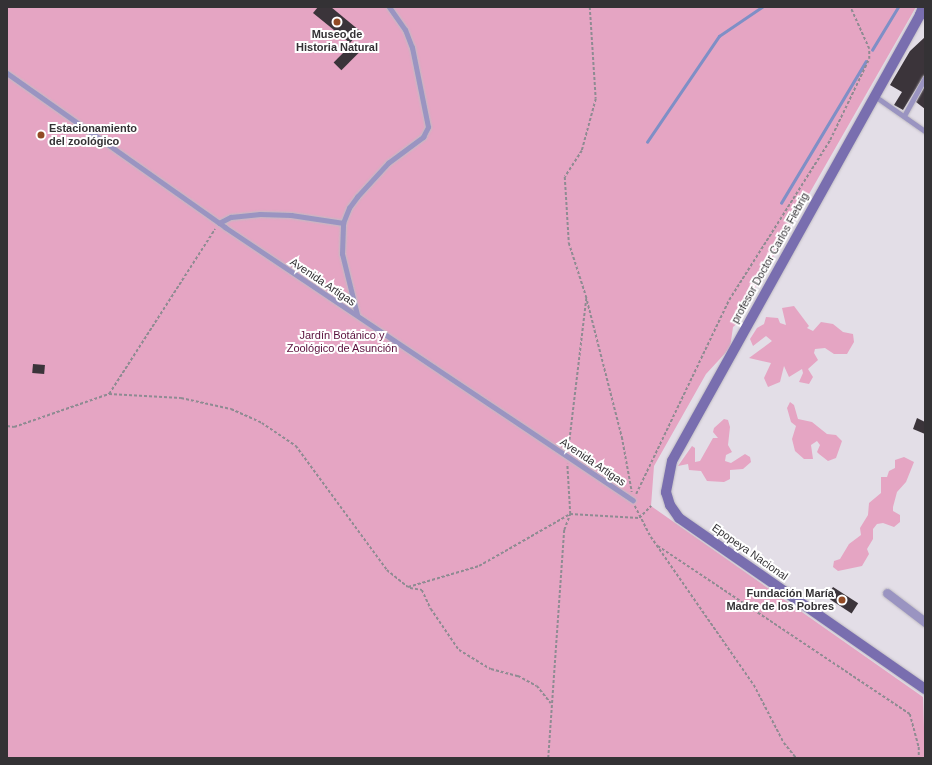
<!DOCTYPE html>
<html>
<head>
<meta charset="utf-8">
<style>
  body { margin:0 }
  #map { position:relative; width:932px; height:765px; overflow:hidden; background:#e3dee7; font-family:Arial,sans-serif }
  div>[style] { position:absolute }
  [style*='--x'] { left:calc(var(--x)*1px); top:calc(var(--y)*1px); width:calc(var(--w)*1px); rotate:calc(var(--a)*1deg) }
  .green>* { inset:0; background:#e5a5c3 }
  .stream>* { height:2.5px; margin:-1.25px; padding:0 1.25px; transform-origin:1.25px; border-radius:1.25px; background:#7f8fc6 }
  .building>* { inset:0; background:#3b343a; transform-origin:0 0 }
  .path>* { height:1.5px; margin-top:-0.75px; transform-origin:0; background:repeating-linear-gradient(90deg,#8f8b92 0 3px,transparent 0 5px) }
  .roads { filter:drop-shadow(0 0 1px #c0bcc3) drop-shadow(0 0 1px #c0bcc3) }
  .lane>* { height:4.5px; margin:-2.25px; padding:0 2.25px; transform-origin:2.25px; border-radius:2.25px; background:#9a94c1 }
  .street>* { height:9px; margin:-4.5px; padding:0 4.5px; transform-origin:4.5px; border-radius:4.5px; background:#9a94c1 }
  .secondary>* { height:10px; margin:-5px; padding:0 5px; transform-origin:5px; border-radius:5px; background:#796eaf }
  .dots>* { width:11px; height:11px; translate:-50% -50%; box-sizing:border-box; border:2px solid #fff; border-radius:50% }
  span { translate:-50% -50%; white-space:nowrap; text-align:center; line-height:1.15; -webkit-text-stroke:4px #fff; paint-order:stroke }
  .poi-label { font-size:11px; color:#343235; font-weight:700 }
  .left { translate:0 -50%; text-align:left }
  .right { translate:-100% -50%; text-align:right }
  .street-label { font-size:11px; color:#343235 }
  .park-label { font-size:11px; color:#5a103c }
  .frame { position:absolute; inset:0; border:8px solid #343235; pointer-events:none }
</style>
</head>
<body>
<div id="map">
  <div class="green">
    <i style="clip-path:polygon(7px 7px,916px 7px,749px 299px,739px 322px,733px 327px,730px 348px,706px 374px,654px 466px,651px 506px,923px 697px,925px 758px,7px 758px)"></i>
    <i style="clip-path:polygon(794px 306px,809px 326px,807px 328px,813px 331px,821px 322px,833px 324px,843px 332px,853px 334px,854px 342px,847px 354px,834px 354px,825px 348px,815px 349px,814px 353px,818px 360px,808px 369px,813px 377px,809px 384px,799px 382px,803px 373px,802px 369px,789px 377px,784px 366px,780px 382px,768px 387px,764px 378px,771px 363px,749px 358px,772px 341px,766px 336px,753px 346px,750px 339px,757px 328px,764px 324px,766px 317px,778px 318px,780px 323px,786px 325px,782px 308px)"></i>
    <i style="clip-path:polygon(790px 402px,794px 405px,798px 419px,812px 422px,827px 434px,836px 435px,842px 441px,836px 458px,828px 461px,819px 454px,817px 452px,820px 445px,817px 441px,811px 445px,813px 459px,804px 459px,795px 451px,792px 439px,796px 426px,791px 422px,787px 408px)"></i>
    <i style="clip-path:polygon(724px 419px,728px 420px,730px 427px,728px 445px,732px 452px,726px 455px,725px 461px,731px 463px,745px 454px,750px 457px,751px 462px,743px 469px,730px 470px,730px 479px,724px 482px,707px 481px,701px 471px,689px 470px,688px 464px,678px 466px,692px 446px,695px 448px,695px 462px,700px 461px,713px 438px,718px 438px,713px 432px,714px 428px)"></i>
    <i style="clip-path:polygon(904px 457px,914px 462px,906px 482px,897px 492px,893px 507px,893px 511px,900px 515px,900px 522px,894px 527px,883px 523px,877px 524px,873px 529px,873px 539px,867px 549px,869px 554px,862px 566px,838px 571px,833px 567px,834px 561px,840px 559px,849px 544px,861px 535px,860px 528px,868px 515px,869px 503px,881px 493px,881px 477px,887px 477px,889px 471px,895px 468px,895px 460px)"></i>
  </div>
  <div class="stream">
    <i style="--x:872;--y:50;--w:50;--a:-58.8"></i>
    <i style="--x:647;--y:142;--w:128;--a:-55.8"></i>
    <i style="--x:719;--y:36;--w:52;--a:-34"></i>
    <i style="--x:781;--y:203;--w:165;--a:-59.1"></i>
  </div>
  <div class="building">
    <i style="clip-path:polygon(318px 7px,331px 7px,360px 31px,350px 43px,313px 13px)"></i>
    <i style="clip-path:polygon(925px 37px,925px 74px,903px 110px,894px 105px,902px 92px,890px 85px,910px 51px)"></i>
    <i style="left:352px;top:44px;width:11px;height:26px;rotate:45deg"></i>
    <i style="clip-path:polygon(925px 86px,925px 109px,916px 102px)"></i>
    <i style="left:33px;top:364px;width:12px;height:9px;rotate:5deg"></i>
    <i style="clip-path:polygon(917px 418px,925px 422px,925px 434px,913px 429px)"></i>
    <i style="left:833px;top:587px;width:30px;height:12px;rotate:33deg"></i>
  </div>
  <div class="path">
    <i style="--x:590;--y:7;--w:92;--a:86.3"></i>
    <i style="--x:596;--y:99;--w:54;--a:105.1"></i>
    <i style="--x:582;--y:151;--w:31;--a:123"></i>
    <i style="--x:565;--y:177;--w:66;--a:86.5"></i>
    <i style="--x:569;--y:243;--w:56;--a:72.2"></i>
    <i style="--x:586;--y:296;--w:146;--a:75.7"></i>
    <i style="--x:622;--y:437;--w:56;--a:79.7"></i>
    <i style="--x:109;--y:394;--w:196;--a:-57.3"></i>
    <i style="--x:7;--y:426;--w:7;--a:8"></i>
    <i style="--x:14;--y:427;--w:101;--a:-19.2"></i>
    <i style="--x:109;--y:394;--w:72;--a:3.2"></i>
    <i style="--x:181;--y:398;--w:51;--a:12.4"></i>
    <i style="--x:231;--y:409;--w:34;--a:24"></i>
    <i style="--x:262;--y:423;--w:41;--a:34.1"></i>
    <i style="--x:296;--y:446;--w:154;--a:53.7"></i>
    <i style="--x:387;--y:570;--w:27;--a:39"></i>
    <i style="--x:408;--y:587;--w:74;--a:-16.5"></i>
    <i style="--x:479;--y:566;--w:105;--a:-29.7"></i>
    <i style="--x:570;--y:514;--w:69;--a:3.3"></i>
    <i style="--x:639;--y:518;--w:17;--a:-45"></i>
    <i style="--x:568;--y:450;--w:152;--a:-83.2"></i>
    <i style="--x:636;--y:494;--w:215;--a:-64.4"></i>
    <i style="--x:729;--y:300;--w:189;--a:-57.7"></i>
    <i style="--x:830;--y:140;--w:90;--a:-64.3"></i>
    <i style="--x:869;--y:59;--w:10;--a:-90"></i>
    <i style="--x:869;--y:49;--w:46;--a:-114.3"></i>
    <i style="--x:635;--y:506;--w:35;--a:63"></i>
    <i style="--x:651;--y:537;--w:180;--a:55.2"></i>
    <i style="--x:754;--y:685;--w:65;--a:62.7"></i>
    <i style="--x:784;--y:743;--w:19;--a:51"></i>
    <i style="--x:658;--y:546;--w:303;--a:33.7"></i>
    <i style="--x:910;--y:714;--w:34;--a:75"></i>
    <i style="--x:919;--y:747;--w:11;--a:90"></i>
    <i style="--x:410;--y:588;--w:12;--a:9"></i>
    <i style="--x:422;--y:590;--w:21;--a:65"></i>
    <i style="--x:431;--y:609;--w:50;--a:55.7"></i>
    <i style="--x:459;--y:650;--w:37;--a:31"></i>
    <i style="--x:491;--y:669;--w:28;--a:15"></i>
    <i style="--x:518;--y:676;--w:21;--a:28"></i>
    <i style="--x:537;--y:686;--w:22;--a:51"></i>
    <i style="--x:548;--y:758;--w:229;--a:-86"></i>
    <i style="--x:564;--y:530;--w:17;--a:-69"></i>
    <i style="--x:570;--y:514;--w:50;--a:-93.4"></i>
  </div>
  <div class="roads">
    <div class="lane">
      <i style="--x:7;--y:73;--w:267;--a:35.2"></i>
      <i style="--x:225;--y:227;--w:491;--a:33.8"></i>
      <i style="--x:875;--y:96;--w:61;--a:35"></i>
      <i style="--x:904;--y:116;--w:43;--a:-61.1"></i>
      <i style="--x:219;--y:223;--w:13;--a:-27"></i>
      <i style="--x:231;--y:217;--w:29;--a:-6"></i>
      <i style="--x:260;--y:214;--w:31;--a:2"></i>
      <i style="--x:291;--y:215;--w:53;--a:8.7"></i>
      <i style="--x:357;--y:315;--w:63;--a:-103.8"></i>
      <i style="--x:342;--y:254;--w:31;--a:-88"></i>
      <i style="--x:343;--y:223;--w:16;--a:-68"></i>
      <i style="--x:349;--y:208;--w:14;--a:-54"></i>
      <i style="--x:357;--y:197;--w:46;--a:-47.6"></i>
      <i style="--x:388;--y:163;--w:44;--a:-36.6"></i>
      <i style="--x:423;--y:137;--w:11;--a:-63"></i>
      <i style="--x:428;--y:127;--w:81;--a:-101.4"></i>
      <i style="--x:412;--y:48;--w:19;--a:-111"></i>
      <i style="--x:405;--y:30;--w:28;--a:-125"></i>
    </div>
    <div class="street">
      <i style="--x:887;--y:593;--w:48;--a:37.3"></i>
    </div>
    <div class="secondary">
      <i style="--x:923;--y:7;--w:9;--a:111"></i>
      <i style="--x:920;--y:15;--w:9;--a:-58"></i>
      <i style="--x:920;--y:15;--w:510;--a:119.08"></i>
      <i style="--x:672;--y:461;--w:32;--a:101"></i>
      <i style="--x:666;--y:492;--w:14;--a:73"></i>
      <i style="--x:670;--y:505;--w:16;--a:55"></i>
      <i style="--x:679;--y:518;--w:300;--a:34.8"></i>
    </div>
  </div>
  <div class="dots">
    <i style="left:337px;top:22px;background:#924b25"></i>
    <i style="left:41px;top:135px;background:#924b25"></i>
    <i style="left:842px;top:600px;background:#924b25"></i>
  </div>
  <div class="poi-label">
    <span style="left:337px;top:41px">Museo de<br>Historia Natural</span>
    <span class="left" style="left:49px;top:135px">Estacionamiento<br>del zoológico</span>
    <span class="right" style="left:834px;top:600px">Fundación María<br>Madre de los Pobres</span>
  </div>
  <div class="street-label">
    <span style="left:770px;top:258px;rotate:-61deg">profesor Doctor Carlos Fiebrig</span>
    <span style="left:323px;top:282px;rotate:34deg">Avenida Artigas</span>
    <span style="left:593px;top:462px;rotate:34deg">Avenida Artigas</span>
    <span style="left:750px;top:552px;rotate:35deg">Epopeya Nacional</span>
  </div>
  <div class="park-label">
    <span style="left:342px;top:342px">Jardín Botánico y<br>Zoológico de Asunción</span>
  </div>
  <div class="frame"></div>
</div>
</body>
</html>
